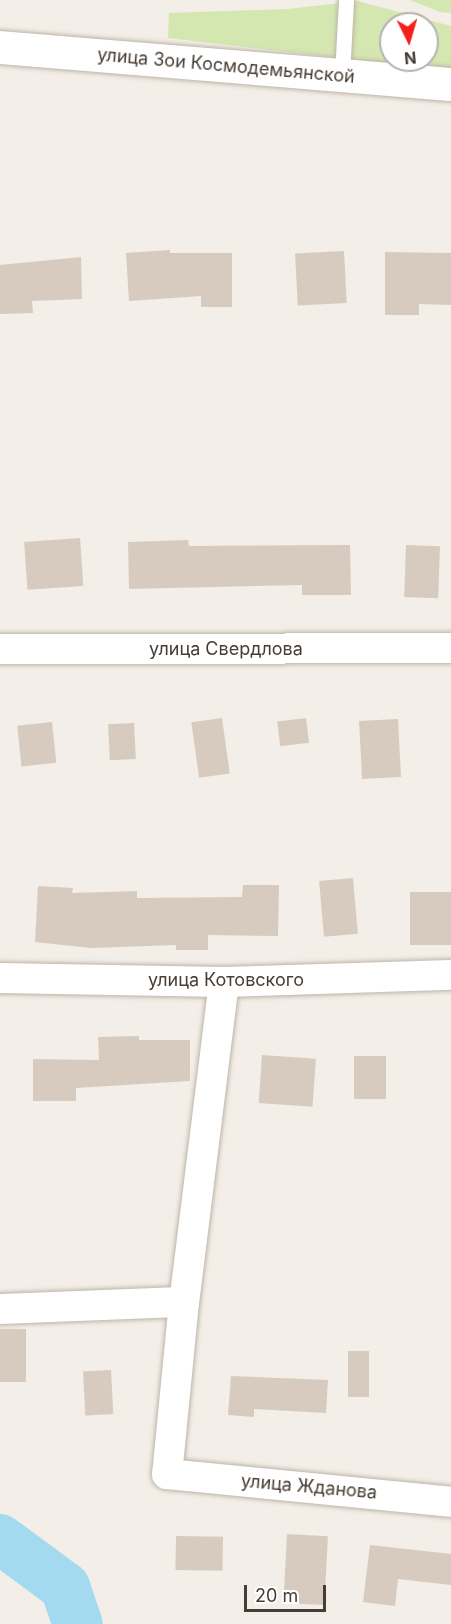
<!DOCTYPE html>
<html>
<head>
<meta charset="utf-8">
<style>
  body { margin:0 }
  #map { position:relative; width:451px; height:1624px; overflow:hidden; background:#f3eee7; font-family:Inter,sans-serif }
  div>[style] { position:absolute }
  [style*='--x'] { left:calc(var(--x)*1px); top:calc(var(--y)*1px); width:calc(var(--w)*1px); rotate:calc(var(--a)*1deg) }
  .green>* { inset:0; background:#d5e7b0 }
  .river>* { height:50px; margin:-25px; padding:0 25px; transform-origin:25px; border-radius:25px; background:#a4daef }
  .building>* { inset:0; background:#d7cbbf; transform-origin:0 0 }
  .roads { filter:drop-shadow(0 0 2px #beb4a9) drop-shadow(0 0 2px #beb4a9) }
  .service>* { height:15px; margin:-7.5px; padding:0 7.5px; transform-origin:7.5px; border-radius:7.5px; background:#fff }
  .minor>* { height:30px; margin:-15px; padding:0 15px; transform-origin:15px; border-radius:15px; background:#fff }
  .tertiary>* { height:33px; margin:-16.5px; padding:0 16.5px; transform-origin:16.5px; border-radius:16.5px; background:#fff }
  span { translate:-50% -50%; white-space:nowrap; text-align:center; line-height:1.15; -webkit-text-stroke:6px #fff; paint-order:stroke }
  .street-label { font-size:18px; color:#463e36 }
  .north { position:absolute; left:379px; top:12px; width:60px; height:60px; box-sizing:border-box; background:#fff; border:2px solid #b5b2af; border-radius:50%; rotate:175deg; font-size:16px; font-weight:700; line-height:24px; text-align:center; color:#463e36 }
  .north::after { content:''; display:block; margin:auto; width:21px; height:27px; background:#f61f1b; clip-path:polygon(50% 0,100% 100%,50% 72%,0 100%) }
  .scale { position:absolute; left:244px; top:1585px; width:82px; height:27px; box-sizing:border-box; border:3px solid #463e36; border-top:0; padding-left:8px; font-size:18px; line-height:21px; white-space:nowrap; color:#463e36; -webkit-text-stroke:4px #fff; paint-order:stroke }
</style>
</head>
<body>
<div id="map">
  <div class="green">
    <i style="clip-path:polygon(410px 0,451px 0,451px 13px,440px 12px)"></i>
    <i style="clip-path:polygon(evenodd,358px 1px,451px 26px,451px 71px,168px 38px,169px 13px,288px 9px,358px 1px,391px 24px,427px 24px,427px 60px,391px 60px,391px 24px)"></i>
  </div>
  <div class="river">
    <i style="--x:0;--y:1539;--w:81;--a:36.4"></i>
    <i style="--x:65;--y:1587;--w:39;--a:71"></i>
  </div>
  <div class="building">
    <i style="clip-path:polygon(170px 250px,170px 253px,232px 253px,232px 307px,201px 307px,201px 296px,129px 301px,126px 253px)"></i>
    <i style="left:344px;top:251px;width:52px;height:49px;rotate:87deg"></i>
    <i style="clip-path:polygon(385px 252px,451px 253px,451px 305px,419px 304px,419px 315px,385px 315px)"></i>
    <i style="clip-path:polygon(81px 257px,82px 299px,32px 301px,33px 313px,0 314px,0 265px)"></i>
    <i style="left:80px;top:538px;width:48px;height:56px;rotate:86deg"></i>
    <i style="clip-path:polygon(188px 540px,189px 546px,350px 545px,351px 595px,302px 595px,302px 585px,129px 589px,128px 542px)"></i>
    <i style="left:406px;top:545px;width:34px;height:52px;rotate:2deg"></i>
    <i style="left:222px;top:718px;width:56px;height:31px;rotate:82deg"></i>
    <i style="left:306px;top:718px;width:25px;height:29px;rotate:83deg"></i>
    <i style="left:398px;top:719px;width:58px;height:39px;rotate:87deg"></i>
    <i style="left:52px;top:722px;width:41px;height:35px;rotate:84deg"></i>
    <i style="left:134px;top:723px;width:36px;height:26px;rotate:87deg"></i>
    <i style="left:353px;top:878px;width:56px;height:34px;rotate:85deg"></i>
    <i style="clip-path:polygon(243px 885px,279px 885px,278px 936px,208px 935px,208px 950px,176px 950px,176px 945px,91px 948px,35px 942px,38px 886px,73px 888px,72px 893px,137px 891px,137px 898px,242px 897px)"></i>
    <i style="left:451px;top:892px;width:53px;height:41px;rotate:90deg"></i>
    <i style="clip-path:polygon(139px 1036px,139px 1040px,190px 1040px,190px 1081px,76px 1088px,76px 1101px,33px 1101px,33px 1059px,99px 1060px,98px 1037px)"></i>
    <i style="left:262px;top:1055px;width:54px;height:48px;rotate:4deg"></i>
    <i style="left:354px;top:1056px;width:32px;height:43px"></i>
    <i style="left:0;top:1329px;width:26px;height:53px"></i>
    <i style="left:348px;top:1351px;width:21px;height:46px"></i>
    <i style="left:111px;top:1370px;width:44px;height:28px;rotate:87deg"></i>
    <i style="clip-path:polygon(231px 1376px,328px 1380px,326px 1413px,254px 1409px,254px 1417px,228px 1415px)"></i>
    <i style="left:287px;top:1534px;width:41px;height:69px;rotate:3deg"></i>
    <i style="left:176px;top:1536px;width:47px;height:34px;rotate:1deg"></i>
    <i style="clip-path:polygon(370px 1545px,451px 1554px,451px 1585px,398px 1579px,395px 1606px,363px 1602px)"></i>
  </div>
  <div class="roads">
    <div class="service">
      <i style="--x:342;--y:75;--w:75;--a:-86.9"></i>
    </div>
    <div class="minor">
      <i style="--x:0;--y:649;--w:451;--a:-0.1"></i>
      <i style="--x:0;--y:978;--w:224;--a:1"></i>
      <i style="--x:224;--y:982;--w:227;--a:-1.8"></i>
      <i style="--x:224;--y:982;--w:322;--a:97.1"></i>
      <i style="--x:184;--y:1302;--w:173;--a:95.6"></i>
      <i style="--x:167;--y:1474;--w:285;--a:5.6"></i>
      <i style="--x:0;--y:1309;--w:184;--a:-2.2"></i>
    </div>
    <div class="tertiary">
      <i style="--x:0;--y:47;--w:453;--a:4.7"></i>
    </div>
  </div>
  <div class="street-label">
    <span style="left:226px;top:66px;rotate:5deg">улица Зои Космодемьянской</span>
    <span style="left:226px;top:649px">улица Свердлова</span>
    <span style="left:226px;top:980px">улица Котовского</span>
    <span style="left:309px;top:1487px;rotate:5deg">улица Жданова</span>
  </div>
  <div class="north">N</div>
  <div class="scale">20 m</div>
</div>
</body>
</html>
